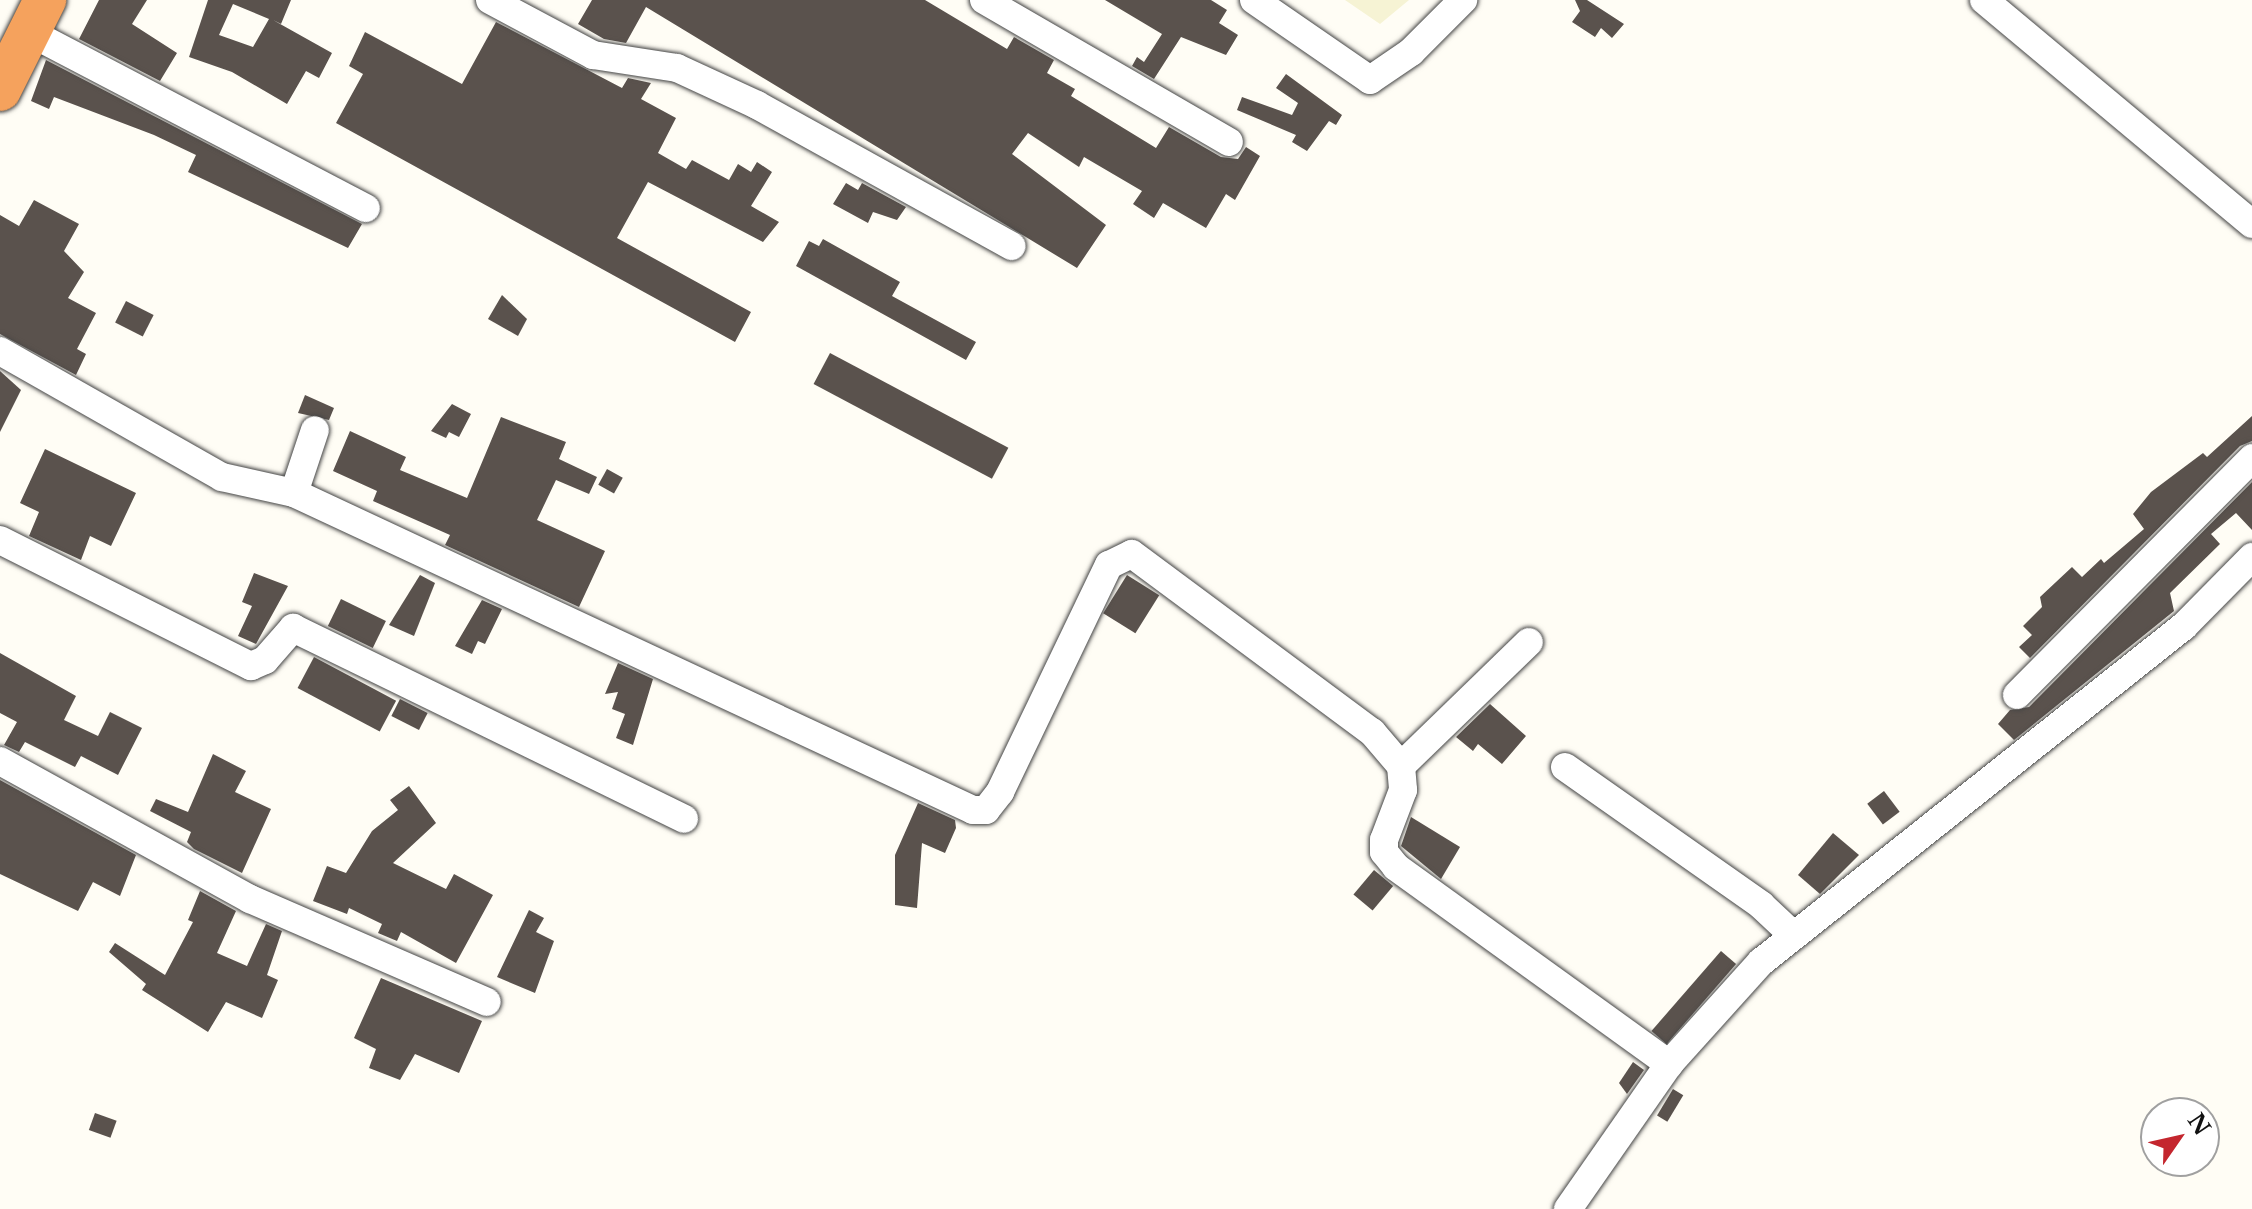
<!DOCTYPE html>
<html>
<head>
<meta charset="utf-8">
<style>
  body { margin:0 }
  #map { position:relative; width:2252px; height:1209px; overflow:hidden; background:#fffdf5; font-family:"Libre Baskerville",serif }
  div>[style] { position:absolute }
  [style*='--x'] { left:calc(var(--x)*1px); top:calc(var(--y)*1px); width:calc(var(--w)*1px); rotate:calc(var(--a)*1deg) }
  .farmland>* { inset:0; background:#f6f3d4 }
  .building>* { inset:0; background:#5a524d; transform-origin:0 0 }
  .roads { filter:drop-shadow(0 0 2px #444) drop-shadow(0 0 2px #444) }
  .minor>* { height:28px; margin:-14px; padding:0 14px; transform-origin:14px; border-radius:14px; background:#fff }
  .highway>* { height:42px; margin:-21px; padding:0 21px; transform-origin:21px; border-radius:21px; background:#f5a25d }
  span { translate:-50% -50%; white-space:nowrap; text-align:center; line-height:1.15; -webkit-text-stroke:8px #fff; paint-order:stroke }
  .north { position:absolute; left:2140px; top:1097px; width:80px; height:80px; box-sizing:border-box; background:#fff; border:2px solid #a0a0a0; border-radius:50%; rotate:56deg; font-size:22px; font-weight:700; line-height:32px; text-align:center; color:#111 }
  .north::after { content:''; display:block; margin:auto; width:28px; height:36px; background:#c4262e; clip-path:polygon(50% 0,100% 100%,50% 72%,0 100%) }
</style>
</head>
<body>
<div id="map">
  <div class="farmland">
    <i style="clip-path:polygon(1345px 0,1409px 0,1380px 24px)"></i>
  </div>
  <div class="building">
    <i style="clip-path:polygon(99px 0,147px 0,132px 24px,177px 53px,160px 81px,79px 39px)"></i>
    <i style="clip-path:polygon(evenodd,208px 0,291px 0,281px 24px,273px 20px,332px 53px,319px 78px,306px 71px,287px 104px,232px 72px,189px 57px,208px 0,233px 4px,269px 19px,253px 47px,219px 35px,233px 4px)"></i>
    <i style="clip-path:polygon(592px 0,925px 0,1007px 49px,1014px 37px,1054px 60px,1047px 73px,1075px 89px,1071px 96px,1156px 148px,1169px 127px,1221px 157px,1238px 159px,1246px 147px,1260px 156px,1235px 200px,1226px 194px,1206px 228px,1163px 203px,1154px 218px,1133px 204px,1142px 191px,1084px 157px,1079px 167px,1028px 133px,1012px 154px,1106px 225px,1077px 268px,646px 7px,626px 43px,604px 39px,578px 24px)"></i>
    <i style="clip-path:polygon(1105px 0,1211px 0,1227px 10px,1219px 23px,1238px 35px,1226px 55px,1181px 37px,1154px 79px,1132px 66px,1137px 57px,1144px 62px,1162px 34px)"></i>
    <i style="clip-path:polygon(1575px 0,1587px 0,1624px 24px,1612px 38px,1601px 28px,1595px 37px,1572px 22px,1580px 11px)"></i>
    <i style="clip-path:polygon(496px 22px,622px 88px,628px 78px,651px 83px,641px 99px,676px 118px,658px 153px,686px 169px,692px 160px,729px 180px,738px 164px,751px 172px,757px 162px,772px 172px,751px 206px,779px 222px,763px 242px,648px 182px,617px 238px,751px 312px,735px 342px,336px 123px,363px 74px,349px 66px,365px 32px,462px 84px)"></i>
    <i style="clip-path:polygon(46px 60px,362px 224px,348px 248px,188px 172px,196px 155px,154px 135px,54px 97px,49px 109px,31px 101px)"></i>
    <i style="clip-path:polygon(1286px 74px,1342px 115px,1336px 125px,1329px 121px,1307px 151px,1292px 142px,1296px 135px,1237px 110px,1242px 97px,1292px 115px,1298px 103px,1276px 88px)"></i>
    <i style="clip-path:polygon(846px 183px,858px 190px,862px 183px,906px 207px,897px 220px,873px 212px,868px 223px,833px 204px)"></i>
    <i style="clip-path:polygon(34px 200px,79px 224px,64px 251px,84px 272px,68px 298px,96px 313px,77px 349px,86px 354px,76px 375px,0 334px,0 215px,19px 226px)"></i>
    <i style="clip-path:polygon(823px 239px,900px 282px,892px 296px,976px 342px,966px 360px,796px 266px,809px 241px,819px 246px)"></i>
    <i style="clip-path:polygon(502px 295px,527px 319px,518px 336px,488px 319px)"></i>
    <i style="left:126px;top:301px;width:31px;height:24px;rotate:27deg"></i>
    <i style="left:830px;top:353px;width:202px;height:35px;rotate:28deg"></i>
    <i style="clip-path:polygon(0 371px,21px 390px,0 432px)"></i>
    <i style="clip-path:polygon(305px 395px,334px 408px,329px 420px,298px 413px)"></i>
    <i style="clip-path:polygon(452px 404px,471px 414px,459px 437px,449px 432px,446px 438px,431px 431px)"></i>
    <i style="clip-path:polygon(2252px 416px,2252px 441px,2240px 446px,2030px 658px,2019px 647px,2032px 635px,2023px 626px,2042px 607px,2040px 597px,2072px 567px,2082px 577px,2101px 559px,2104px 563px,2144px 529px,2133px 514px,2151px 492px,2203px 453px,2207px 457px)"></i>
    <i style="clip-path:polygon(501px 417px,566px 442px,559px 459px,597px 477px,589px 494px,556px 480px,537px 520px,605px 551px,579px 607px,445px 545px,450px 535px,373px 501px,377px 491px,333px 471px,350px 431px,406px 457px,400px 470px,467px 498px)"></i>
    <i style="clip-path:polygon(45px 449px,136px 493px,111px 546px,90px 536px,81px 560px,29px 536px,39px 512px,20px 503px)"></i>
    <i style="left:607px;top:469px;width:18px;height:18px;rotate:29deg"></i>
    <i style="clip-path:polygon(2252px 482px,2252px 530px,2236px 513px,2211px 534px,2220px 544px,2170px 593px,2174px 611px,2014px 740px,1998px 724px,2010px 710px,2029px 707px)"></i>
    <i style="clip-path:polygon(254px 573px,288px 586px,256px 644px,238px 636px,252px 606px,242px 602px)"></i>
    <i style="clip-path:polygon(420px 575px,435px 583px,414px 636px,389px 625px)"></i>
    <i style="left:1127px;top:575px;width:38px;height:45px;rotate:32deg"></i>
    <i style="left:341px;top:599px;width:50px;height:30px;rotate:26deg"></i>
    <i style="clip-path:polygon(482px 600px,502px 609px,485px 644px,478px 641px,472px 654px,455px 646px)"></i>
    <i style="clip-path:polygon(0 653px,76px 696px,64px 720px,98px 736px,110px 712px,142px 728px,118px 775px,81px 756px,75px 767px,25px 742px,19px 752px,4px 745px,17px 722px,0 713px)"></i>
    <i style="left:314px;top:657px;width:93px;height:35px;rotate:28deg"></i>
    <i style="clip-path:polygon(618px 663px,653px 679px,633px 745px,616px 738px,625px 714px,612px 709px,618px 692px,605px 694px)"></i>
    <i style="left:400px;top:699px;width:31px;height:19px;rotate:27deg"></i>
    <i style="clip-path:polygon(1490px 704px,1526px 736px,1502px 764px,1478px 744px,1473px 751px,1456px 737px)"></i>
    <i style="clip-path:polygon(213px 754px,246px 771px,235px 792px,271px 809px,242px 873px,194px 849px,187px 842px,191px 832px,150px 811px,156px 799px,188px 812px)"></i>
    <i style="clip-path:polygon(0 780px,136px 855px,120px 896px,93px 882px,78px 911px,0 874px)"></i>
    <i style="clip-path:polygon(409px 786px,436px 823px,393px 863px,446px 889px,454px 874px,493px 895px,456px 963px,401px 932px,397px 941px,378px 933px,382px 924px,349px 908px,347px 914px,313px 901px,327px 866px,346px 873px,372px 831px,398px 810px,390px 800px)"></i>
    <i style="left:1884px;top:791px;width:26px;height:21px;rotate:53deg"></i>
    <i style="clip-path:polygon(918px 803px,955px 820px,956px 828px,945px 853px,922px 843px,917px 908px,895px 905px,895px 855px)"></i>
    <i style="clip-path:polygon(1411px 817px,1460px 847px,1441px 879px,1401px 846px)"></i>
    <i style="clip-path:polygon(1833px 833px,1859px 855px,1820px 894px,1798px 875px)"></i>
    <i style="left:1374px;top:870px;width:25px;height:32px;rotate:40deg"></i>
    <i style="clip-path:polygon(200px 891px,236px 911px,217px 953px,247px 966px,266px 924px,282px 931px,267px 975px,278px 980px,262px 1018px,226px 1002px,208px 1032px,142px 990px,146px 984px,109px 952px,115px 943px,165px 975px,193px 922px,188px 920px)"></i>
    <i style="clip-path:polygon(529px 910px,544px 918px,536px 932px,554px 941px,535px 993px,497px 977px)"></i>
    <i style="left:1721px;top:951px;width:20px;height:106px;rotate:41deg"></i>
    <i style="clip-path:polygon(381px 978px,482px 1021px,459px 1073px,415px 1054px,400px 1080px,369px 1068px,376px 1049px,354px 1038px)"></i>
    <i style="clip-path:polygon(1633px 1062px,1644px 1070px,1627px 1094px,1619px 1083px)"></i>
    <i style="left:1673px;top:1089px;width:12px;height:31px;rotate:31deg"></i>
    <i style="left:95px;top:1113px;width:23px;height:18px;rotate:20deg"></i>
  </div>
  <div class="roads">
    <div class="minor">
      <i style="--x:490;--y:0;--w:117;--a:28.1"></i>
      <i style="--x:593;--y:55;--w:85;--a:8.8"></i>
      <i style="--x:677;--y:68;--w:88;--a:24.8"></i>
      <i style="--x:757;--y:105;--w:291;--a:29"></i>
      <i style="--x:984;--y:0;--w:283;--a:30.1"></i>
      <i style="--x:1254;--y:0;--w:141;--a:34.6"></i>
      <i style="--x:1370;--y:80;--w:50;--a:-34.3"></i>
      <i style="--x:1411;--y:52;--w:74;--a:-45"></i>
      <i style="--x:1984;--y:0;--w:349;--a:39.9"></i>
      <i style="--x:29;--y:32;--w:380;--a:27.6"></i>
      <i style="--x:0;--y:351;--w:255;--a:29.6"></i>
      <i style="--x:222;--y:477;--w:74;--a:12.5"></i>
      <i style="--x:294;--y:493;--w:749;--a:25.03"></i>
      <i style="--x:973;--y:810;--w:13;--a:0"></i>
      <i style="--x:986;--y:810;--w:23;--a:-52"></i>
      <i style="--x:1000;--y:792;--w:252;--a:-64.4"></i>
      <i style="--x:1109;--y:565;--w:25;--a:-26"></i>
      <i style="--x:1132;--y:554;--w:299;--a:36.6"></i>
      <i style="--x:1372;--y:732;--w:45;--a:49.5"></i>
      <i style="--x:1401;--y:766;--w:24;--a:85"></i>
      <i style="--x:1403;--y:790;--w:53;--a:110.8"></i>
      <i style="--x:1384;--y:840;--w:12;--a:90"></i>
      <i style="--x:1384;--y:852;--w:19;--a:51"></i>
      <i style="--x:1396;--y:867;--w:337;--a:35.8"></i>
      <i style="--x:294;--y:493;--w:66;--a:-71.6"></i>
      <i style="--x:0;--y:540;--w:281;--a:26.7"></i>
      <i style="--x:251;--y:666;--w:15;--a:-23"></i>
      <i style="--x:265;--y:660;--w:43;--a:-48.8"></i>
      <i style="--x:293;--y:628;--w:435;--a:26"></i>
      <i style="--x:2017;--y:695;--w:334;--a:-45.2"></i>
      <i style="--x:0;--y:761;--w:286;--a:28.9"></i>
      <i style="--x:250;--y:899;--w:258;--a:23.5"></i>
      <i style="--x:1401;--y:766;--w:178;--a:-44.1"></i>
      <i style="--x:1565;--y:767;--w:240;--a:35.1"></i>
      <i style="--x:1761;--y:905;--w:45;--a:43.2"></i>
      <i style="--x:1568;--y:1209;--w:177;--a:-55.1"></i>
      <i style="--x:1669;--y:1064;--w:137;--a:-48"></i>
      <i style="--x:1761;--y:962;--w:540;--a:-38.46"></i>
      <i style="--x:2184;--y:626;--w:97;--a:-45.4"></i>
    </div>
    <div class="highway">
      <i style="--x:0;--y:90;--w:101;--a:-63.4"></i>
    </div>
  </div>
  <div class="north">N</div>
</div>
</body>
</html>
